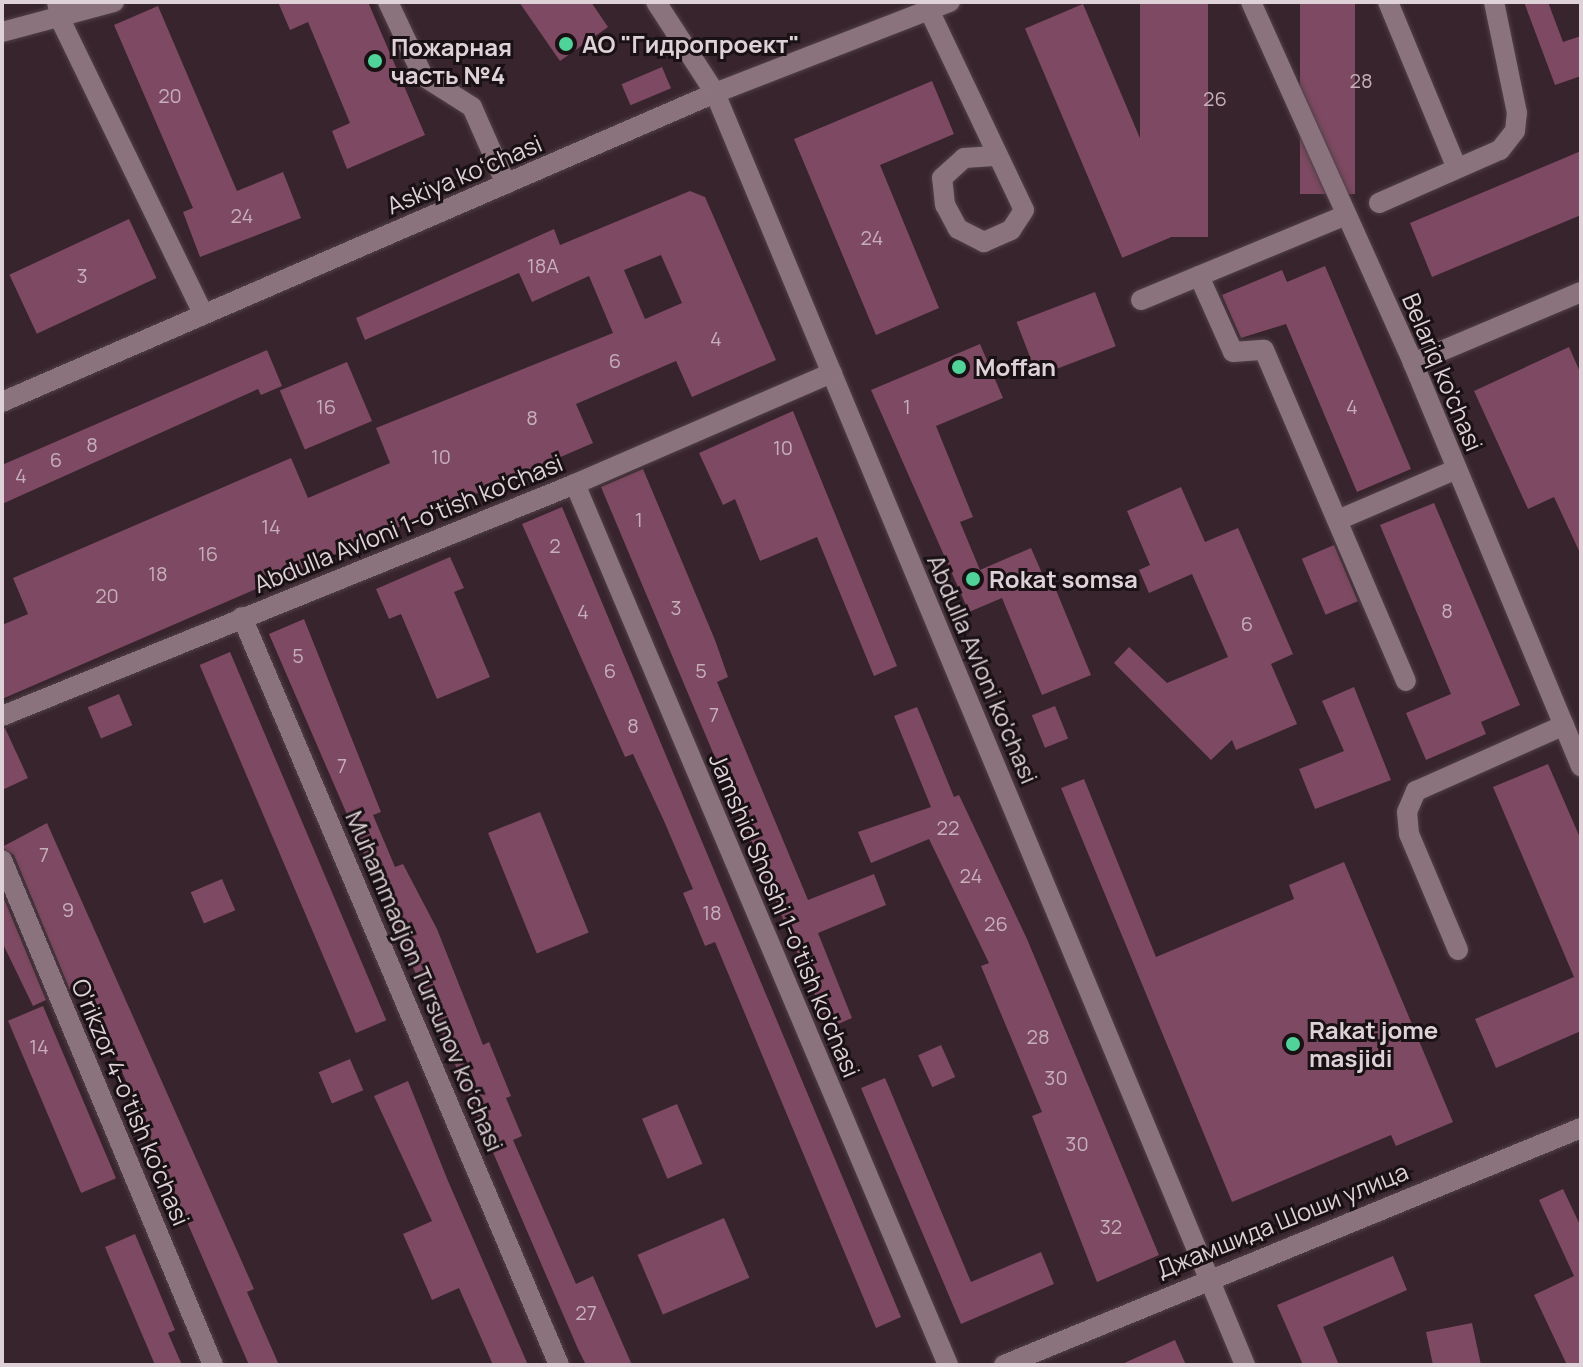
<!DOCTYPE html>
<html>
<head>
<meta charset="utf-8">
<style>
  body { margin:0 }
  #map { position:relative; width:1583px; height:1367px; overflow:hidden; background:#38242d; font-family:Manrope,sans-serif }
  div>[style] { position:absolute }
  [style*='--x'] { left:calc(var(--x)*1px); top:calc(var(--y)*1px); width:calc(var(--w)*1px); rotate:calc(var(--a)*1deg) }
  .building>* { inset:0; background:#7e4962; transform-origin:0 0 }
  .roads { filter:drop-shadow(0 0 2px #504047) drop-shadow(0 0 2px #504047) }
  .minor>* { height:20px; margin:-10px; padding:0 10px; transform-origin:10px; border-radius:10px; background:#8b737d }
  .dots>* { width:22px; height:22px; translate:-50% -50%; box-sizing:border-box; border:4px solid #191114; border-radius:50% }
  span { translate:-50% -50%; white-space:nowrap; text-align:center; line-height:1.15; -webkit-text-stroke:6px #191114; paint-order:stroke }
  .number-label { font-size:20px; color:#c6afba }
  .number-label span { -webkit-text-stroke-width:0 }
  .poi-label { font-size:24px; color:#ded1d7; font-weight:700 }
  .left { translate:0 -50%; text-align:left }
  .street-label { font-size:24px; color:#ded1d7 }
  .frame { position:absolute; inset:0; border:4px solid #ded1d7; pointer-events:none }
</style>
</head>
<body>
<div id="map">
  <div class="building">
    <i style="clip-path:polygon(278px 2px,368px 2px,425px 135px,347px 169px,332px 131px,350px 123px,308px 22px,290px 30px)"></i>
    <i style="clip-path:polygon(519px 2px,591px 2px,608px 27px,560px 61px)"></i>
    <i style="left:1140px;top:2px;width:68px;height:235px"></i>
    <i style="left:1300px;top:2px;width:55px;height:192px"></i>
    <i style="clip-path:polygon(1524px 2px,1548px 2px,1563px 42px,1581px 36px,1581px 76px,1555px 85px)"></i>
    <i style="left:1083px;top:4px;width:249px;height:63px;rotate:67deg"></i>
    <i style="clip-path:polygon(158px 6px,237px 191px,283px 172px,301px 218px,200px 257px,183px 212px,193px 208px,114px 25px)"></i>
    <i style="left:662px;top:67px;width:23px;height:44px;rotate:67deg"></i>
    <i style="clip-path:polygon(932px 81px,954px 134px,880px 165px,939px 308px,876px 335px,794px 139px)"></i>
    <i style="clip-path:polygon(1581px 151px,1581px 215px,1432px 277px,1410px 223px)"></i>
    <i style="clip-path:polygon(evenodd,690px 191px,705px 197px,776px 360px,692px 397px,676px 361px,576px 404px,593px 443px,2px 699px,2px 625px,28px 614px,13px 578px,291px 458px,308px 498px,390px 463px,376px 428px,613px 333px,589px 276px,532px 302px,519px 273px,365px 340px,356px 318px,554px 229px,560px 245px,690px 191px,661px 255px,682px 303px,645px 319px,624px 270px,661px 255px)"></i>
    <i style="left:129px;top:219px;width:65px;height:132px;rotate:65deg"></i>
    <i style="clip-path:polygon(1325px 266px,1411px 469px,1357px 492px,1286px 324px,1241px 338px,1222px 295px,1282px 270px,1287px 282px)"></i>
    <i style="left:1095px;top:292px;width:58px;height:84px;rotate:69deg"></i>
    <i style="clip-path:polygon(980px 344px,1003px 398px,936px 426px,973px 517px,960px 522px,980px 570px,1031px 548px,1045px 580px,1051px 578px,1091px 675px,1042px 695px,1002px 598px,969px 612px,871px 390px)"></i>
    <i style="clip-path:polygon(1569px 347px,1581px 374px,1581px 555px,1554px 497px,1528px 509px,1474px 391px)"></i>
    <i style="clip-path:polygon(267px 350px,282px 386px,261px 395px,258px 389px,2px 504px,2px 465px)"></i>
    <i style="left:347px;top:362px;width:64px;height:73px;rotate:67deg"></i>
    <i style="clip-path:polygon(793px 411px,897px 666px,874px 676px,817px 537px,760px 561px,735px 499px,723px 505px,699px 453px)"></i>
    <i style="clip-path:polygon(643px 469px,715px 640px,728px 677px,717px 682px,808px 900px,874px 874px,886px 905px,818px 933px,852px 1018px,829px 1028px,601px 487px)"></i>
    <i style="clip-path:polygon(1181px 487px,1205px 542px,1238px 528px,1293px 654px,1271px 664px,1297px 724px,1236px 750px,1232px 740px,1211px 760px,1114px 663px,1129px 647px,1167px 683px,1228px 657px,1192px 574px,1149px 593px,1139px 570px,1150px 565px,1127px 511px)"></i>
    <i style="clip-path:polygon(1434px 503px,1520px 705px,1481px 722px,1486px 734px,1426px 760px,1406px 713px,1451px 694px,1380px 525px)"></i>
    <i style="clip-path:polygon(562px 507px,901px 1317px,876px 1328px,715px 942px,705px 946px,683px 893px,693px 889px,664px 821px,633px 754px,625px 757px,522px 524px)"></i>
    <i style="left:1334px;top:545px;width:61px;height:35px;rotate:67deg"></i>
    <i style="clip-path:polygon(450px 557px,464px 588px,454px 592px,490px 677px,437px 699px,401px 614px,389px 619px,376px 589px)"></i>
    <i style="clip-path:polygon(304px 619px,381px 812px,373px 815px,395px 867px,403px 864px,437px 929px,483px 1045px,489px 1042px,511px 1096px,506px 1098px,522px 1136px,513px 1140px,576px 1284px,593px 1276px,632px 1365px,586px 1365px,578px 1349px,269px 634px)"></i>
    <i style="left:230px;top:652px;width:400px;height:33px;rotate:67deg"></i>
    <i style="clip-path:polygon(1354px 687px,1391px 780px,1315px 809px,1299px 769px,1344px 751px,1322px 701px)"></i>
    <i style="left:119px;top:694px;width:34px;height:34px;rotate:67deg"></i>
    <i style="left:1055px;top:706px;width:35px;height:25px;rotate:68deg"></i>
    <i style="clip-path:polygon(917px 707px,954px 797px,959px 795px,1027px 939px,1159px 1255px,1097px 1282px,1032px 1116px,1042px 1112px,981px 966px,989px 963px,929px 839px,871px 863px,858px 832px,931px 807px,894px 716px)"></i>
    <i style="clip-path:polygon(5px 728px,28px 778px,2px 790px,2px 729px)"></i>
    <i style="clip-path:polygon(1548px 764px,1581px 840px,1581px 1031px,1496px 1068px,1475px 1019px,1574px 977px,1493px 787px)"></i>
    <i style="clip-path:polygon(1084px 779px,1156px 957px,1294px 899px,1289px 885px,1344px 862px,1453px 1122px,1396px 1146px,1391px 1135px,1232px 1202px,1061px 788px)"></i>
    <i style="left:540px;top:812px;width:130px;height:56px;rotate:68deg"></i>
    <i style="clip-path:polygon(47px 823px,254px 1289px,247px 1292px,279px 1365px,249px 1365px,84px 984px,70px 990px,14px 855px,2px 847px)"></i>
    <i style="left:222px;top:879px;width:34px;height:34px;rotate:67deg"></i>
    <i style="clip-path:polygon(2px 894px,46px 1000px,33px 1006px,2px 942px)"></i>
    <i style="left:43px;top:1006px;width:187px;height:38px;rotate:67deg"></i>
    <i style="left:941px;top:1045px;width:35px;height:25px;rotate:66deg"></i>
    <i style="left:350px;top:1059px;width:34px;height:34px;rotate:67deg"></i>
    <i style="clip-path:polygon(885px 1078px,971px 1282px,1041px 1252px,1054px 1284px,961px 1324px,861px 1088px)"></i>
    <i style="clip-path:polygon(408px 1081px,448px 1181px,528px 1365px,493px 1365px,459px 1288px,432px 1300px,403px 1234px,432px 1221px,374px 1096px)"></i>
    <i style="left:677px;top:1104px;width:65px;height:38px;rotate:67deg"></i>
    <i style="clip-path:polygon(1563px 1189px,1581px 1227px,1581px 1365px,1567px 1365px,1534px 1295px,1574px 1276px,1539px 1200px)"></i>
    <i style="left:724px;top:1218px;width:65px;height:94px;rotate:67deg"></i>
    <i style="clip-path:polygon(135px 1234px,175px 1330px,168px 1333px,182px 1365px,155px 1365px,105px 1247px)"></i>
    <i style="clip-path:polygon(1393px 1256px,1407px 1290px,1323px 1327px,1339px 1365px,1303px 1365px,1277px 1305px)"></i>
    <i style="clip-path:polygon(1472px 1323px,1481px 1365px,1433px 1365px,1426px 1332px)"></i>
    <i style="clip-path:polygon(1175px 1340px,1186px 1365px,1120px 1365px)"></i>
  </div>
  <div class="roads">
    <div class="minor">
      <i style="--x:57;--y:2;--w:19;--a:78"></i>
      <i style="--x:61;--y:21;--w:326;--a:64.1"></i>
      <i style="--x:388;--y:2;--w:82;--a:64.7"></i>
      <i style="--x:423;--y:76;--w:58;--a:32.3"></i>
      <i style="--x:472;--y:107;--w:84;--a:66.2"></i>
      <i style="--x:656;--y:2;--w:108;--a:57"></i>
      <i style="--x:715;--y:93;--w:1378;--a:67.38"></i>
      <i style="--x:1251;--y:2;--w:396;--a:65.8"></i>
      <i style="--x:1413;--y:363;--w:437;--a:67.4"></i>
      <i style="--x:1388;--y:2;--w:178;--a:67.5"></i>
      <i style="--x:929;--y:10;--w:221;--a:64.6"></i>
      <i style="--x:1024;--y:210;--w:24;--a:123"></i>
      <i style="--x:1011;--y:230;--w:30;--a:156"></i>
      <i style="--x:984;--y:242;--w:29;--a:-153"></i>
      <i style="--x:958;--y:229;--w:27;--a:-118"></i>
      <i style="--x:945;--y:205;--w:27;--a:-96"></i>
      <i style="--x:942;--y:178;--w:30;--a:-42"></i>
      <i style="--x:964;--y:158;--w:30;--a:-4"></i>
      <i style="--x:2;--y:32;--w:116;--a:-15"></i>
      <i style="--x:1379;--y:203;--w:132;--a:-23.7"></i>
      <i style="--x:1500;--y:150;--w:24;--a:-52"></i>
      <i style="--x:1515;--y:131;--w:18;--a:-84"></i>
      <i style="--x:1517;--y:113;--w:113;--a:-101.7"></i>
      <i style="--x:1199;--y:276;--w:83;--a:65.9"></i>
      <i style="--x:1233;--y:352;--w:31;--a:-4"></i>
      <i style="--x:1264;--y:350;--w:360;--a:66.8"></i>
      <i style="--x:1141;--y:300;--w:222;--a:-22.5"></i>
      <i style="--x:1413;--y:363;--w:182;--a:-22.9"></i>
      <i style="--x:2;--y:402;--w:777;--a:-23.43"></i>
      <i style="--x:715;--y:93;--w:252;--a:-21.2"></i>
      <i style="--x:575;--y:484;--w:957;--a:67.05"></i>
      <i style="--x:1338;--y:520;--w:129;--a:-23.2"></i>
      <i style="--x:242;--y:617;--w:812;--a:67.03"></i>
      <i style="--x:2;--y:716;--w:618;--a:-22.04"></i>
      <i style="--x:575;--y:484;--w:280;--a:-23.4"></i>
      <i style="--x:2;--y:860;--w:547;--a:67.32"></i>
      <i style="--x:1458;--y:950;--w:126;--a:-112.9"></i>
      <i style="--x:1409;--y:834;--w:22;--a:-95"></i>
      <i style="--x:1407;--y:812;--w:23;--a:-67"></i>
      <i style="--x:1416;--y:791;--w:162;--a:-24"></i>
      <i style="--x:1004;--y:1365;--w:624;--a:-22.33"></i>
    </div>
  </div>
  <div class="dots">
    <i style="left:566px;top:44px;background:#4fd399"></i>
    <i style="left:375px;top:61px;background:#4fd399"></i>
    <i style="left:959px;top:367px;background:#4fd399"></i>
    <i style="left:973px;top:579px;background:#4fd399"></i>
    <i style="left:1293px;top:1044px;background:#4fd399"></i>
  </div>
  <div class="number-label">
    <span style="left:1361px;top:80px">28</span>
    <span style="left:170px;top:95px">20</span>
    <span style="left:1215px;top:98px">26</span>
    <span style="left:242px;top:215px">24</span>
    <span style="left:872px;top:237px">24</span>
    <span style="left:543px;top:265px">18A</span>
    <span style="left:82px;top:275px">3</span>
    <span style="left:716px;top:338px">4</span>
    <span style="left:615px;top:360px">6</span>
    <span style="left:326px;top:406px">16</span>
    <span style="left:907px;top:406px">1</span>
    <span style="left:1352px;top:406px">4</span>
    <span style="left:532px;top:417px">8</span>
    <span style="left:92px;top:444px">8</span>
    <span style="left:783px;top:447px">10</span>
    <span style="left:441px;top:456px">10</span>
    <span style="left:56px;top:459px">6</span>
    <span style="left:21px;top:475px">4</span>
    <span style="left:639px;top:519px">1</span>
    <span style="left:271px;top:526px">14</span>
    <span style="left:555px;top:545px">2</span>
    <span style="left:208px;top:553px">16</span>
    <span style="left:158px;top:573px">18</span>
    <span style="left:107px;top:595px">20</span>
    <span style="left:676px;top:607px">3</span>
    <span style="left:1447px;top:610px">8</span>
    <span style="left:583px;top:611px">4</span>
    <span style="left:1247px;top:623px">6</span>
    <span style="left:298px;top:655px">5</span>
    <span style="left:610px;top:670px">6</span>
    <span style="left:701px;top:670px">5</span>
    <span style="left:714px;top:714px">7</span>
    <span style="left:633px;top:725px">8</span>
    <span style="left:342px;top:765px">7</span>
    <span style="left:948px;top:827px">22</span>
    <span style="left:44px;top:854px">7</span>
    <span style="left:971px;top:875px">24</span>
    <span style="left:68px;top:909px">9</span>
    <span style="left:712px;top:912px">18</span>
    <span style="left:996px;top:923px">26</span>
    <span style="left:1038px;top:1036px">28</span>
    <span style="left:39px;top:1046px">14</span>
    <span style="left:1056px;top:1077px">30</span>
    <span style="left:1077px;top:1143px">30</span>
    <span style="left:1111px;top:1226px">32</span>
    <span style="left:586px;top:1312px">27</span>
  </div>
  <div class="poi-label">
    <span class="left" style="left:582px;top:44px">АО "Гидропроект"</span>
    <span class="left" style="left:391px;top:61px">Пожарная<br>часть №4</span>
    <span class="left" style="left:975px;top:367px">Moffan</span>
    <span class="left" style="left:989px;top:579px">Rokat somsa</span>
    <span class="left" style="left:1309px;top:1044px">Rakat jome<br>masjidi</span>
  </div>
  <div class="street-label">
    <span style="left:464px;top:174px;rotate:-23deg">Askiya koʻchasi</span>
    <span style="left:1443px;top:372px;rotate:67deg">Belariq ko'chasi</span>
    <span style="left:408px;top:523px;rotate:-22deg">Abdulla Avloni 1-o'tish ko'chasi</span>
    <span style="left:983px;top:669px;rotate:67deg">Abdulla Avloni ko'chasi</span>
    <span style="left:785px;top:915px;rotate:67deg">Jamshid Shoshi 1-o'tish ko'chasi</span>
    <span style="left:425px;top:981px;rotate:67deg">Muhammadjon Tursunov koʻchasi</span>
    <span style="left:131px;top:1102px;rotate:67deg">O'rikzor 4-o'tish ko'chasi</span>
    <span style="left:1282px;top:1220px;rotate:-22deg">Джамшида Шоши улица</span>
  </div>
  <div class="frame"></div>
</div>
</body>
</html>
